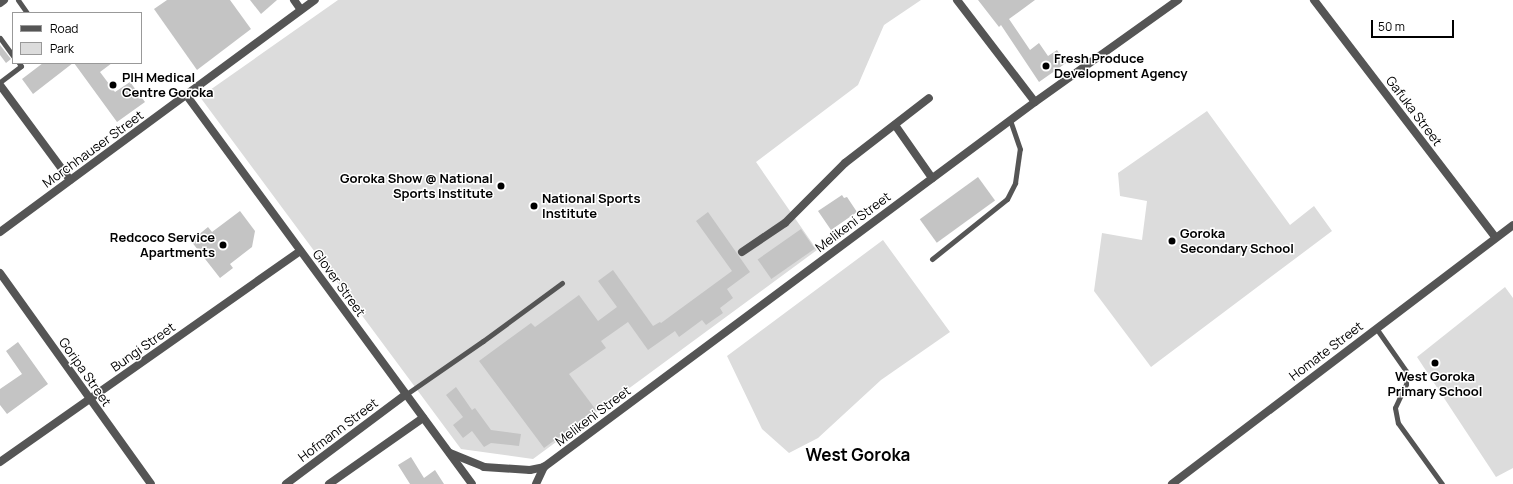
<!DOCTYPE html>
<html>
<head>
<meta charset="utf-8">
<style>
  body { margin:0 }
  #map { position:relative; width:1513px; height:484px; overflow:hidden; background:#fff; font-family:Manrope,sans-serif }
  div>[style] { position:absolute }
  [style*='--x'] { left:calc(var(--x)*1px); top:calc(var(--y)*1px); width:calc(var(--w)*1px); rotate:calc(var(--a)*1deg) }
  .green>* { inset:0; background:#dcdcdc }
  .building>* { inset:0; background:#c4c4c4; transform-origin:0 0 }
  .lane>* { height:5px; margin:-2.5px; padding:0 2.5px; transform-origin:2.5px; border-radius:2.5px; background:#555 }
  .street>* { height:8px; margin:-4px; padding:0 4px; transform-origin:4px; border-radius:4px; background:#555 }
  .dots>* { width:11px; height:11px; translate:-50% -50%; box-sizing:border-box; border:2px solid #fff; border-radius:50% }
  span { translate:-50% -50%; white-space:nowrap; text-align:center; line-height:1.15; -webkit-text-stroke:3px #fff; paint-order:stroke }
  .poi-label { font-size:13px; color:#000; font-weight:700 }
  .left { translate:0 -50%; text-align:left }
  .right { translate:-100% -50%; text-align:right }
  .street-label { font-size:13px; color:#000 }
  .district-label { font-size:17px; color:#000; font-weight:700 }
  .legend { position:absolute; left:12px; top:12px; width:130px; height:52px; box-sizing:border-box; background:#fff; border:1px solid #999; margin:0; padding:5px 7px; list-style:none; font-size:12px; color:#000 }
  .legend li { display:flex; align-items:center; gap:8px; height:20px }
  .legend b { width:20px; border:1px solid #999 }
  .scale { position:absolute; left:1371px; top:20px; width:83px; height:18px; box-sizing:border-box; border:2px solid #000; border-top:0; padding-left:5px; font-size:12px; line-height:14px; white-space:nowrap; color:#000; -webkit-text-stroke:3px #fff; paint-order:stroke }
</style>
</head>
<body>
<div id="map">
  <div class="green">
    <i style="clip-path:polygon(338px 0,921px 0,884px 25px,858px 85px,756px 162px,817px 250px,533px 459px,461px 449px,200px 97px)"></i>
    <i style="clip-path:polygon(1207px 111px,1290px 225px,1314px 206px,1332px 231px,1151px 367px,1094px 291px,1102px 233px,1142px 240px,1147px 201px,1120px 196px,1118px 173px)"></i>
    <i style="clip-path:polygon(883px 240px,950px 332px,881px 380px,818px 438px,789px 453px,762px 429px,727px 356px)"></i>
    <i style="clip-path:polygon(1505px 287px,1513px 298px,1513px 468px,1496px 477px,1417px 357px)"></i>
  </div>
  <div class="building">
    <i style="clip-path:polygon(167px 0,230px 0,251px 29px,197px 70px,154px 9px)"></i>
    <i style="clip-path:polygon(250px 0,277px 0,261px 14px)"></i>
    <i style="clip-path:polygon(978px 0,1035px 0,1009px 19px,1030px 50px,1039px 43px,1048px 56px,1057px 50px,1066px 63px,1039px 82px,1001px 25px,999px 27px)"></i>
    <i style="clip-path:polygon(0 45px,11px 59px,6px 63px,0 55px)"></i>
    <i style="clip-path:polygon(43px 63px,73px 63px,33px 94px,22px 79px)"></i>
    <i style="clip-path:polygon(74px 63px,112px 63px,100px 72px,115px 92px,130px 82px,145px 102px,117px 122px)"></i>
    <i style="left:978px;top:177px;width:29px;height:72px;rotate:54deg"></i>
    <i style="clip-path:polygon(842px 195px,844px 198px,847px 197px,857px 212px,831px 230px,818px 211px)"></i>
    <i style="clip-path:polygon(240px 211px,255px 231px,252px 247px,230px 264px,233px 268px,220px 278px,191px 241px,208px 227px,212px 232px)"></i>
    <i style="clip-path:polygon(708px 212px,750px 272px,727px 289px,733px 298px,720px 308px,723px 313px,706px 325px,702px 320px,679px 337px,675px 331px,648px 350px,628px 322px,601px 341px,606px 348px,569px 374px,596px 410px,544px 448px,479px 361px,531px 323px,535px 327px,579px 295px,598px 321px,617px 307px,598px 281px,613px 270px,653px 326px,660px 322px,661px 323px,732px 271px,696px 221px)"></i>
    <i style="left:801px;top:229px;width:24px;height:53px;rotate:55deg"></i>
    <i style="clip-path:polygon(18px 342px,48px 384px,7px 414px,0 405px,0 389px,22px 374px,6px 351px)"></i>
    <i style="clip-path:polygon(456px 387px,472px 410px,475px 408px,491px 430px,521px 434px,519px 446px,491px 443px,484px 447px,472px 431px,463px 438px,453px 425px,463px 417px,446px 395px)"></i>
    <i style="clip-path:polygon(411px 457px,424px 478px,435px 470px,444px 484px,410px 484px,398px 465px)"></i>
  </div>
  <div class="lane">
    <i style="--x:18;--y:0;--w:16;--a:55"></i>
    <i style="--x:0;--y:38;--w:22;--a:54"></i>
    <i style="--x:0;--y:82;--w:26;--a:-37"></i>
    <i style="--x:21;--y:66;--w:4;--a:-124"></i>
    <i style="--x:932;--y:259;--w:96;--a:-38.7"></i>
    <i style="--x:1007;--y:199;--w:18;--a:-63"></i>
    <i style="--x:1015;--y:183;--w:34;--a:-82"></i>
    <i style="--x:1020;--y:149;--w:31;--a:-109"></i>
    <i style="--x:1376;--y:328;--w:52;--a:55.1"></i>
    <i style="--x:1406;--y:371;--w:13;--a:90"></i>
    <i style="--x:1406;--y:384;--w:26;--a:115"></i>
    <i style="--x:1395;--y:408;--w:15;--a:79"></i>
    <i style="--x:1398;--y:423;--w:75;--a:54.2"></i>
    <i style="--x:405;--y:395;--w:95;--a:-34.7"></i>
    <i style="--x:483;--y:341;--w:98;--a:-36.3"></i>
  </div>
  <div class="street">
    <i style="--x:294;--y:0;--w:12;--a:55"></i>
    <i style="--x:957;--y:0;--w:128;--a:52.6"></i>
    <i style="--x:1314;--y:0;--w:298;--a:52.6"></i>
    <i style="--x:0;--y:3;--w:5;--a:-37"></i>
    <i style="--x:0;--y:85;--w:118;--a:53.6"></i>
    <i style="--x:187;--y:96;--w:481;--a:53.7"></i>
    <i style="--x:895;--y:125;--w:65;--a:55.1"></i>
    <i style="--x:0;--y:232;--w:391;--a:-36.4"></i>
    <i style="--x:742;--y:252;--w:52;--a:-34"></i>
    <i style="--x:785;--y:223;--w:85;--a:-45"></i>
    <i style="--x:845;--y:163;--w:106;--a:-37.7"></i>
    <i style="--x:0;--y:273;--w:259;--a:54.4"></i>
    <i style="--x:450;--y:453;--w:37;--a:22"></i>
    <i style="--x:484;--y:467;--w:46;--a:3.7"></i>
    <i style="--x:530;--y:470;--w:14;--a:-12"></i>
    <i style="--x:544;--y:467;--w:612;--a:-36.63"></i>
    <i style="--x:1035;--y:102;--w:176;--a:-35.5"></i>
    <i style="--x:0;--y:462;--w:367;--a:-35.1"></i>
    <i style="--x:286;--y:484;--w:149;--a:-36.8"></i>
    <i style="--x:329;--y:484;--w:115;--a:-35.1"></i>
    <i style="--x:536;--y:484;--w:19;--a:-65"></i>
    <i style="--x:1172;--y:484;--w:428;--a:-37.2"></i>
  </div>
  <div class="dots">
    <i style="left:1046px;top:66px;background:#000"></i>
    <i style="left:113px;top:85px;background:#000"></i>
    <i style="left:501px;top:186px;background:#000"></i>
    <i style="left:534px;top:206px;background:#000"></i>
    <i style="left:1172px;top:241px;background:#000"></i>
    <i style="left:223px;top:245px;background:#000"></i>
    <i style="left:1435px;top:363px;background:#000"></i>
  </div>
  <div class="poi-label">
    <span class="left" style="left:1054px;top:66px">Fresh Produce<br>Development Agency</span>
    <span class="left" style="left:122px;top:85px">PIH Medical<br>Centre Goroka</span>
    <span class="right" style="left:493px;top:186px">Goroka Show @ National<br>Sports Institute</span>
    <span class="left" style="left:542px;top:206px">National Sports<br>Institute</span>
    <span class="left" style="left:1180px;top:241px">Goroka<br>Secondary School</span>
    <span class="right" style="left:215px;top:245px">Redcoco Service<br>Apartments</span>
    <span style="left:1435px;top:384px">West Goroka<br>Primary School</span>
  </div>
  <div class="street-label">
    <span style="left:1414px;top:111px;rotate:53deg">Gafuka Street</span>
    <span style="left:93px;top:149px;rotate:-36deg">Morchhauser Street</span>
    <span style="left:853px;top:222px;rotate:-37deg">Melikeni Street</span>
    <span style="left:339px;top:283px;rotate:54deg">Glover Street</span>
    <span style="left:143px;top:347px;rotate:-35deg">Bungi Street</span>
    <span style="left:1326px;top:351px;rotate:-37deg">Homate Street</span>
    <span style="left:85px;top:372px;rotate:55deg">Goripa Street</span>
    <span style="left:593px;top:416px;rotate:-37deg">Melikeni Street</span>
    <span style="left:338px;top:430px;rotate:-37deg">Hofmann Street</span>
  </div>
  <div class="district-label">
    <span style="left:858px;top:455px">West Goroka</span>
  </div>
  <ul class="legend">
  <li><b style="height:5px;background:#555"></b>Road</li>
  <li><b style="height:11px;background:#dcdcdc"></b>Park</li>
  </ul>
  <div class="scale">50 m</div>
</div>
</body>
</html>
